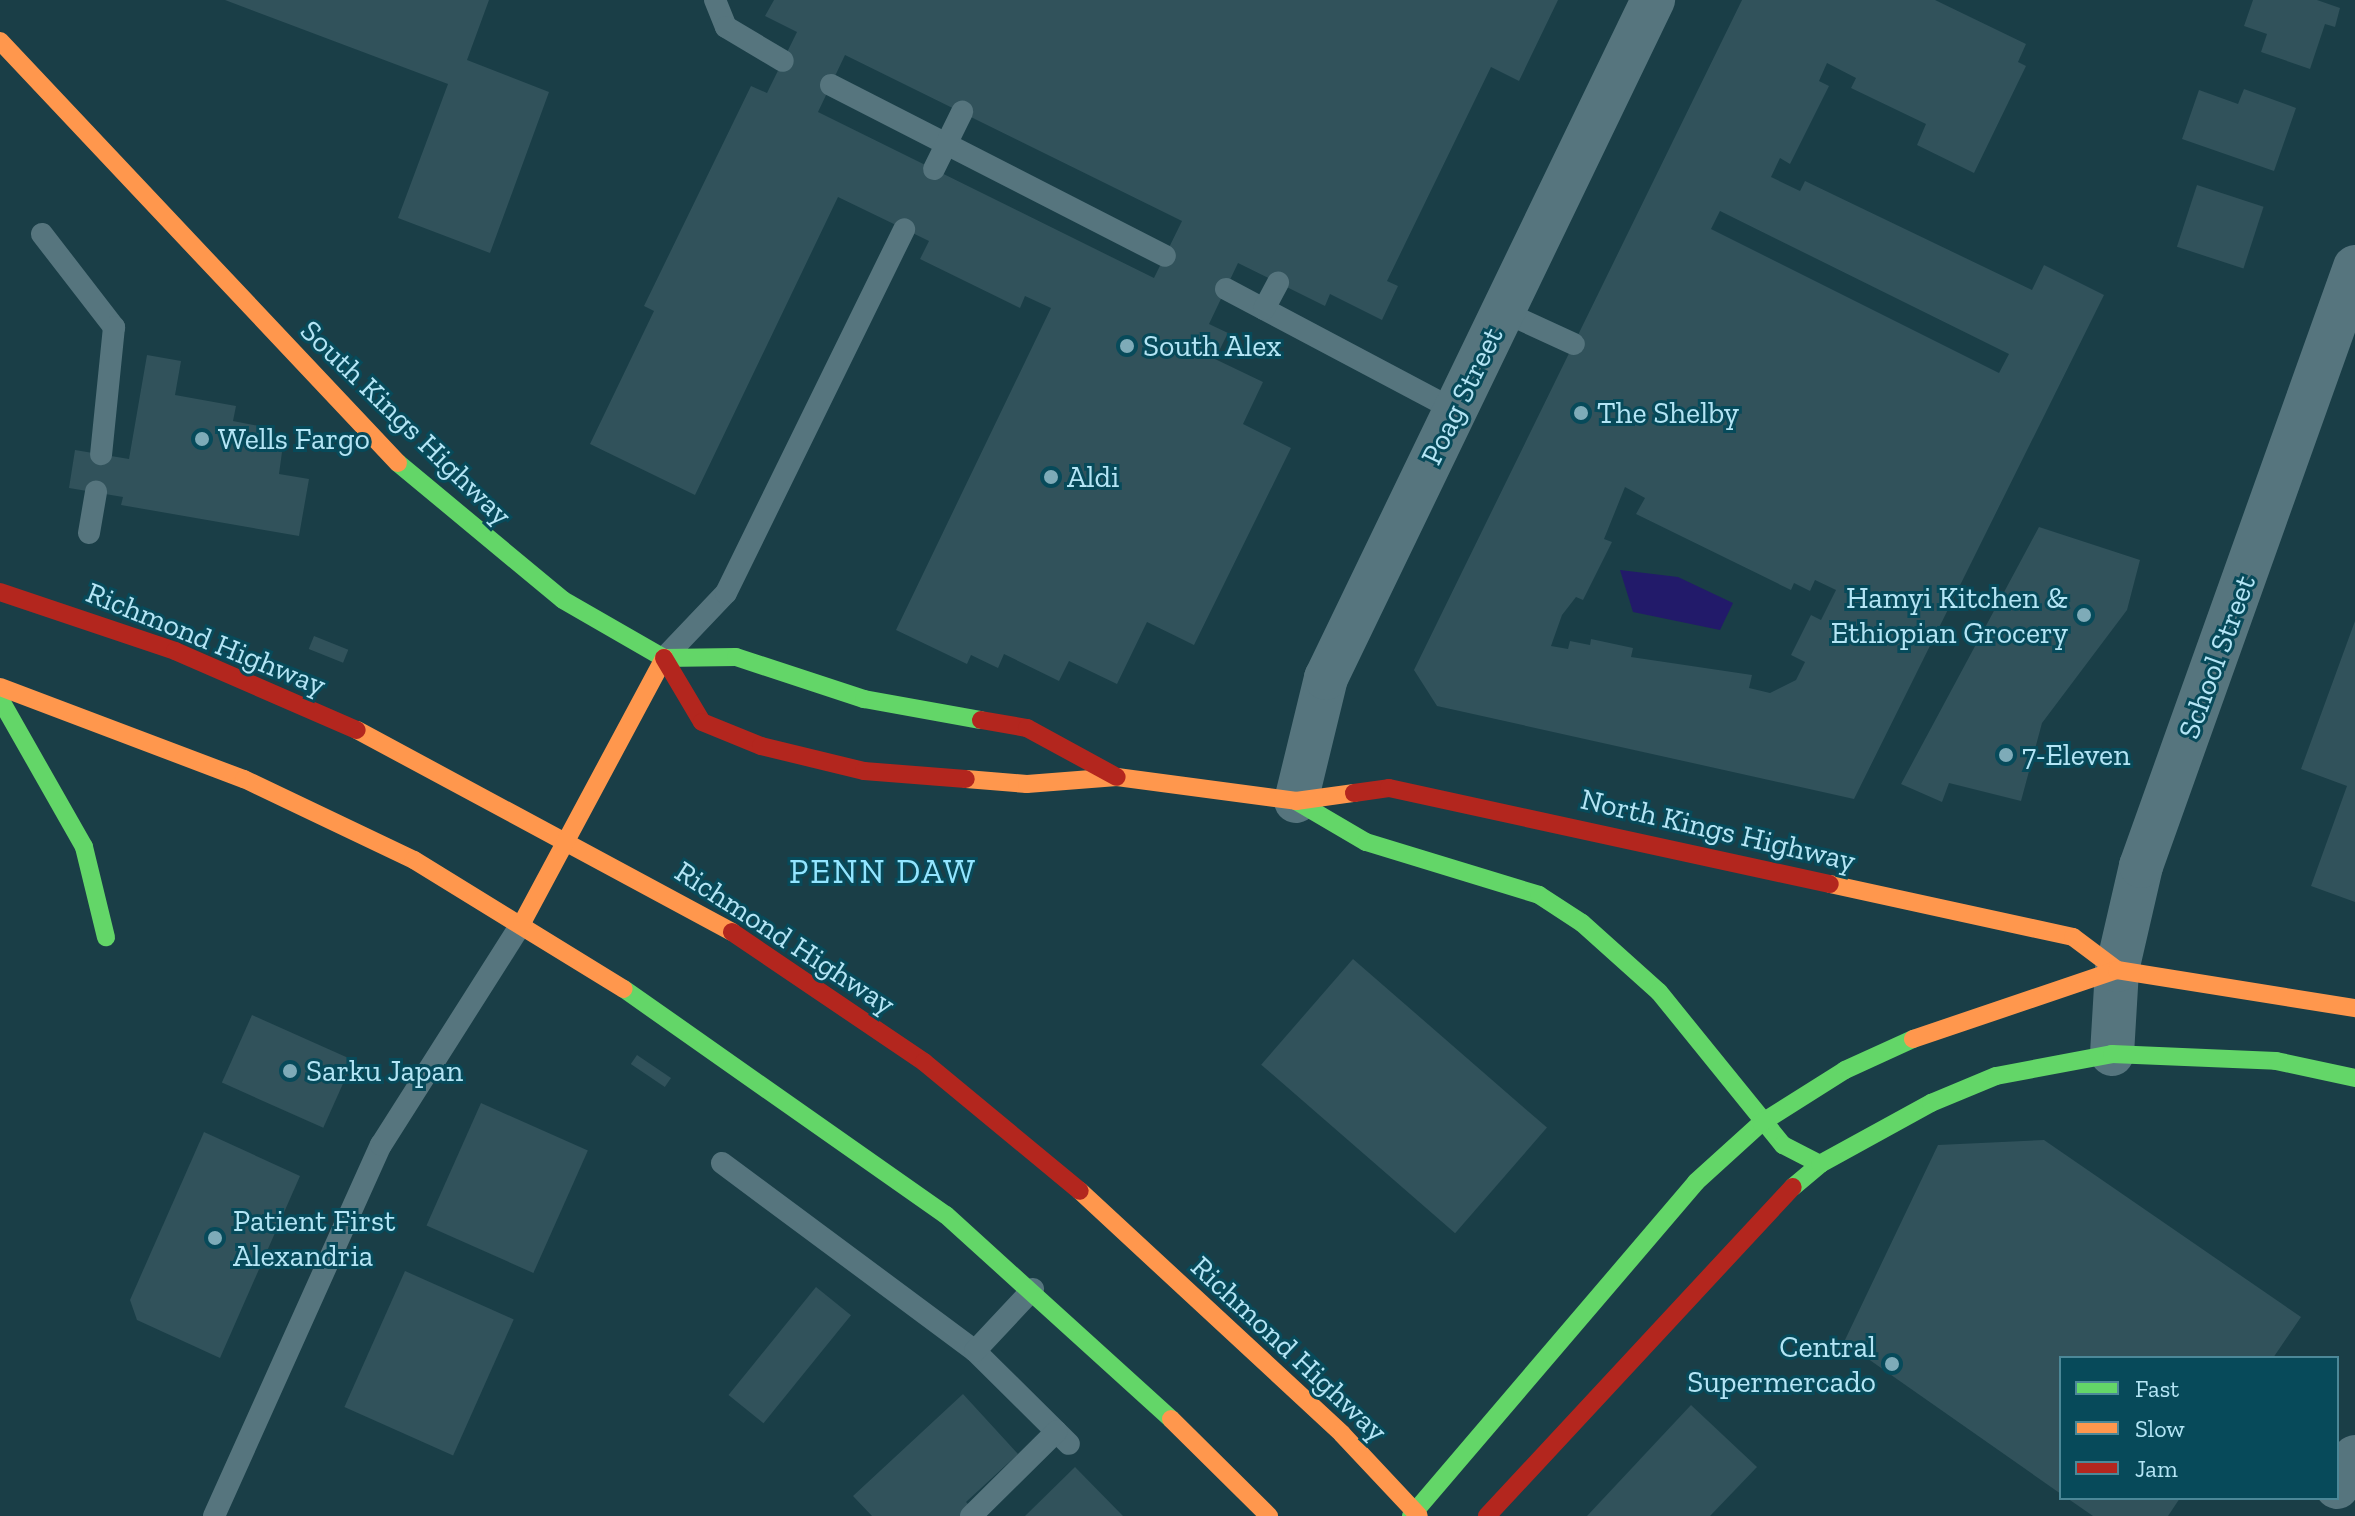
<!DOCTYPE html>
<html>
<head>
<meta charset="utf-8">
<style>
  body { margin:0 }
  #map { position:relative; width:2355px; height:1516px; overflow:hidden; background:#1a3e47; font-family:"Zilla Slab",serif }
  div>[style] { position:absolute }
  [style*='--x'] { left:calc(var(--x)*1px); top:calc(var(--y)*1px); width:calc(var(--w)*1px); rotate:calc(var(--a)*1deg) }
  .water>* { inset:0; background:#221a6a }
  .building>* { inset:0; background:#31525b; transform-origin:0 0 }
  .lane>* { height:22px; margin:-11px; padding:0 11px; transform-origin:11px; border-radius:11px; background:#56757e }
  .street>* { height:44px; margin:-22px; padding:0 22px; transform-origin:22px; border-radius:22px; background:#56757e }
  .fast>* { height:18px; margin:-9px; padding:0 9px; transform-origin:9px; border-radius:9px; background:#63d668 }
  .slow>* { height:18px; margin:-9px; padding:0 9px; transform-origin:9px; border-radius:9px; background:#ff974d }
  .jam>* { height:18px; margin:-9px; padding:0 9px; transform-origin:9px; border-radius:9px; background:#b3261e }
  .dots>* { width:22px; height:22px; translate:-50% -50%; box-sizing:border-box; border:4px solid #074a5a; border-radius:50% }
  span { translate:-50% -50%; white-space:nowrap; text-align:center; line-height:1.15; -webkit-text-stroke:6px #074a5a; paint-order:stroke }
  .poi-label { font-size:30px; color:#b4e5f5 }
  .left { translate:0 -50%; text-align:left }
  .right { translate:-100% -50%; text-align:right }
  .street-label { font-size:30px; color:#b4e5f5 }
  .quarter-label { font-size:34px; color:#93e5ff; letter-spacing:2px }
  .legend { position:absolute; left:2059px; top:1356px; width:280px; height:144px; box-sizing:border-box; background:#074a5a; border:2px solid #4c8898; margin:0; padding:10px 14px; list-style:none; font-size:24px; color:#b4e5f5 }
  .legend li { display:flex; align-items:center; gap:16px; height:40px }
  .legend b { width:40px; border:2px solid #4c8898 }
</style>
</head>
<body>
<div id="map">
  <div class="water">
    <i style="clip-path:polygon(1620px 570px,1678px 577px,1733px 603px,1720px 630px,1633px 612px)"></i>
  </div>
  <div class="building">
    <i style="clip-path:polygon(225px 0,489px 0,467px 60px,549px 92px,490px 253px,398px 218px,448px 84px)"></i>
    <i style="clip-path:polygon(evenodd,774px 0,1558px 0,1519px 81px,1491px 67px,1387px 281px,1398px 286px,1382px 320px,1330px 294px,1325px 306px,1238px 263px,1209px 324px,1228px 333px,1215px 359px,1263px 382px,1243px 424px,1291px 448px,1194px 645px,1147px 622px,1117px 684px,1069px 661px,1059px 681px,1004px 654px,998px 668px,971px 655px,967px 664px,896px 630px,1051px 308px,1025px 296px,1020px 308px,920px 259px,929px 241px,838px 197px,695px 495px,590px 444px,654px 311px,644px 306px,751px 86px,767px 93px,797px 32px,765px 16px,774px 0,845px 55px,1182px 221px,1154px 278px,818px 112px,845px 55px)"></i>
    <i style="clip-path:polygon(evenodd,1742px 0,1935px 0,2026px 44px,2018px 62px,2026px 66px,1974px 173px,1917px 145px,1926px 124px,1851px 88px,1856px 78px,1827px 63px,1819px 81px,1829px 86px,1790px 164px,1780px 158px,1771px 177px,1800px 191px,1805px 181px,2032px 290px,2044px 265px,2104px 295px,1854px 799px,1437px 706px,1414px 670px,1742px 0,1720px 211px,2009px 354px,1999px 373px,1711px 229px,1720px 211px,1742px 0,1625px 487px,1645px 498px,1636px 514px,1791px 590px,1794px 583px,1810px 591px,1815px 580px,1836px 590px,1821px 620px,1811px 615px,1791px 655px,1805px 662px,1796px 680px,1770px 693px,1749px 688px,1752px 675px,1631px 657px,1633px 648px,1591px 639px,1590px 645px,1570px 641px,1568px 649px,1551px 646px,1562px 615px,1576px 597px,1583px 600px,1612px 542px,1604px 539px,1625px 487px)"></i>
    <i style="clip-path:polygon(2253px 0,2317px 0,2340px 8px,2335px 27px,2325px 24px,2310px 69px,2261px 52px,2267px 34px,2244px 26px)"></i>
    <i style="clip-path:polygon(2244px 89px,2296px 108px,2274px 171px,2182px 139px,2199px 90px,2238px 104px)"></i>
    <i style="left:2197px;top:185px;width:70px;height:65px;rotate:18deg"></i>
    <i style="clip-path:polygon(147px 355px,181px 361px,175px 395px,236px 406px,233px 421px,259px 426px,282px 452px,279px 474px,309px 479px,299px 536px,121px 505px,123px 497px,69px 488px,75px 450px,129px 459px)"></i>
    <i style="clip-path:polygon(2039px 527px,2140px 560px,2127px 610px,2042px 723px,2021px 801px,1949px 783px,1942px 802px,1901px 784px)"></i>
    <i style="clip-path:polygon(2355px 621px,2355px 902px,2311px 886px,2347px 786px,2301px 769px)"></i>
    <i style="left:314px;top:636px;width:37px;height:14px;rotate:22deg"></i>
    <i style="left:1353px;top:959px;width:257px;height:140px;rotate:41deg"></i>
    <i style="left:252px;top:1015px;width:111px;height:74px;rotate:24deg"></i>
    <i style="left:637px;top:1055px;width:41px;height:11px;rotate:34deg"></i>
    <i style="left:481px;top:1103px;width:117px;height:134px;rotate:24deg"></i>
    <i style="clip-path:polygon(204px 1132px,300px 1176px,220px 1358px,137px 1320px,130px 1300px)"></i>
    <i style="clip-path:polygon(2044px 1140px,2301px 1317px,2273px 1358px,2061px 1358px,2061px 1494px,1844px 1342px,1938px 1145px)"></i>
    <i style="left:405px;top:1271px;width:119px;height:149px;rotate:24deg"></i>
    <i style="left:816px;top:1287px;width:45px;height:139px;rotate:39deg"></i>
    <i style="clip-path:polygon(963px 1394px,1018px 1454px,966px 1502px,973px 1509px,966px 1516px,872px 1516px,853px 1496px)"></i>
    <i style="clip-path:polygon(1691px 1405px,1757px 1467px,1710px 1516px,1587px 1516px)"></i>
    <i style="clip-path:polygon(1075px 1467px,1123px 1516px,1025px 1516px)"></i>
    <i style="clip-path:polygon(2067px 1498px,2180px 1498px,2168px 1516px,2093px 1516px)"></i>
  </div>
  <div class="lane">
    <i style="--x:715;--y:0;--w:29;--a:68"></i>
    <i style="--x:726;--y:27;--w:66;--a:30.8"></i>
    <i style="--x:831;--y:85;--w:375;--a:27.1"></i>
    <i style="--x:934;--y:169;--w:64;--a:-63.8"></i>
    <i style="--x:42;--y:234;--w:118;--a:52.3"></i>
    <i style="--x:114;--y:327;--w:128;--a:95.8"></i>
    <i style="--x:1226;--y:289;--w:259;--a:27.9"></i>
    <i style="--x:1264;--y:309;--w:30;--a:-62"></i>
    <i style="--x:1502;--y:311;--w:79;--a:24.6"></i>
    <i style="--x:89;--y:533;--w:42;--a:-80.3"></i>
    <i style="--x:665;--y:657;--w:88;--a:-46.4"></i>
    <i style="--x:726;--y:593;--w:405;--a:-63.9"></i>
    <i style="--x:722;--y:1163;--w:315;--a:36.6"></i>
    <i style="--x:975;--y:1351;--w:132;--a:44.7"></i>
    <i style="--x:975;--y:1351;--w:85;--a:-46.9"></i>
    <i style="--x:214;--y:1516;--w:407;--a:-65.8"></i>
    <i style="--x:381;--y:1145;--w:263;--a:-57.6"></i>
    <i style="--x:971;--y:1516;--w:120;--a:-44.7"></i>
  </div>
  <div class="street">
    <i style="--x:1296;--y:801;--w:127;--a:-76.3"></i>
    <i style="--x:1326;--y:678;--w:753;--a:-64.25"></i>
    <i style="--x:2112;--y:1054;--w:84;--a:-86.6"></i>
    <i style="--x:2117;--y:970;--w:107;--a:-77"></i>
    <i style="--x:2141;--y:866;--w:636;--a:-70.34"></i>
    <i style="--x:2337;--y:1487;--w:35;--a:-59"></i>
  </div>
  <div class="fast">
    <i style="--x:398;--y:463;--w:214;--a:39.7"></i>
    <i style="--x:563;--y:600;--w:116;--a:29.9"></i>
    <i style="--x:664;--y:658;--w:72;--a:-0.8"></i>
    <i style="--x:736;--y:657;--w:135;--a:18.2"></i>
    <i style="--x:864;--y:699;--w:119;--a:10.2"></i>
    <i style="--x:0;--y:699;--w:170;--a:60.4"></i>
    <i style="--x:84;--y:847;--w:93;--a:76.3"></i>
    <i style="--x:1296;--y:801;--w:81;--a:30.4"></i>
    <i style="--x:1366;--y:842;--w:181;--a:17"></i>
    <i style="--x:1539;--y:895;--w:51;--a:33.1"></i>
    <i style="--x:1582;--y:923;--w:103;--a:41.9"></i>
    <i style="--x:1659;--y:992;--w:197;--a:51"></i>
    <i style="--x:1783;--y:1145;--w:42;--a:27.2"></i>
    <i style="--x:624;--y:989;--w:393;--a:35.1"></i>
    <i style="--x:946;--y:1215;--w:304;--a:42.2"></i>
    <i style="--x:1793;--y:1187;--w:35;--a:-40"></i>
    <i style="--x:1820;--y:1164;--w:127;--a:-28.8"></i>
    <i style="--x:1931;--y:1103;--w:70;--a:-22.6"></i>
    <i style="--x:1996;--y:1076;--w:118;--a:-10.7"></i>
    <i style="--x:2112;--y:1054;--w:164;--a:2.4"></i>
    <i style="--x:2276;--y:1061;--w:81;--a:12.1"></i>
    <i style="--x:1411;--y:1516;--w:439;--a:-49.5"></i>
    <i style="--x:1696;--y:1182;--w:88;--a:-42.2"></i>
    <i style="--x:1761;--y:1123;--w:99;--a:-32.2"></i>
    <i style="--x:1845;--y:1070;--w:75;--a:-24.5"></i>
  </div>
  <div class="slow">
    <i style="--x:0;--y:41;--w:580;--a:46.68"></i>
    <i style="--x:0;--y:687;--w:261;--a:20.7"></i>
    <i style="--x:244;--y:779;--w:188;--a:25.5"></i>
    <i style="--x:414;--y:860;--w:246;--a:31.6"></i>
    <i style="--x:357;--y:730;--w:426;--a:28.3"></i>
    <i style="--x:966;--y:779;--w:61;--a:4.7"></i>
    <i style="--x:1027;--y:784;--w:90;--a:-4.4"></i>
    <i style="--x:1117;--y:777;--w:181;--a:7.6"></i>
    <i style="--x:1296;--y:801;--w:59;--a:-7.9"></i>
    <i style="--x:1830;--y:884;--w:249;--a:12.3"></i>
    <i style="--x:2073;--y:937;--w:55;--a:36.9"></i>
    <i style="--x:522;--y:923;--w:301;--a:-61.8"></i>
    <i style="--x:1913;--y:1039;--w:215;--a:-18.7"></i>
    <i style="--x:2117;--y:970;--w:241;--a:9.1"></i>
    <i style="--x:1080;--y:1191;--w:357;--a:42.8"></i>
    <i style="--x:1342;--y:1434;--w:112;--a:46.8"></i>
    <i style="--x:1171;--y:1419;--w:138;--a:44.7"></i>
  </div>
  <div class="jam">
    <i style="--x:0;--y:592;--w:185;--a:18.6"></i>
    <i style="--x:175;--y:651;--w:198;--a:23.5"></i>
    <i style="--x:664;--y:658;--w:74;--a:59.3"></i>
    <i style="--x:702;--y:722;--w:64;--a:22.1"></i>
    <i style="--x:761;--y:746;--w:106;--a:13.6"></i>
    <i style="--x:864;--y:771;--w:102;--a:4.5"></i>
    <i style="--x:981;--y:720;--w:47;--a:9.9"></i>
    <i style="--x:1027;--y:728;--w:102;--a:28.6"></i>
    <i style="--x:1354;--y:793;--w:35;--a:-8"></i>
    <i style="--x:1389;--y:788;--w:451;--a:12.3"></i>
    <i style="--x:732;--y:932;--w:232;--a:34.1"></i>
    <i style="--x:924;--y:1062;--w:202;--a:39.6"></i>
    <i style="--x:1487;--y:1516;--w:449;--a:-47.1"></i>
  </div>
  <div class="dots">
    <i style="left:1127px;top:346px;background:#7eabb8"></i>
    <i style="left:1581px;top:413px;background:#7eabb8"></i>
    <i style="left:202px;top:439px;background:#7eabb8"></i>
    <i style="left:1051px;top:477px;background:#7eabb8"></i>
    <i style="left:2084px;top:615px;background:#7eabb8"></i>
    <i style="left:2006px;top:755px;background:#7eabb8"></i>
    <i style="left:290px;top:1071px;background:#7eabb8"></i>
    <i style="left:215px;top:1238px;background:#7eabb8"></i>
    <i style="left:1892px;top:1364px;background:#7eabb8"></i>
  </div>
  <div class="poi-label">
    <span class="left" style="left:1143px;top:346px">South Alex</span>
    <span class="left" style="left:1597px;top:413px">The Shelby</span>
    <span class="left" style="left:218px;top:439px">Wells Fargo</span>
    <span class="left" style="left:1067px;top:477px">Aldi</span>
    <span class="right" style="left:2068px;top:615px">Hamyi Kitchen &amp;<br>Ethiopian Grocery</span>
    <span class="left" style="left:2022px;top:755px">7-Eleven</span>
    <span class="left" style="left:306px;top:1071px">Sarku Japan</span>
    <span class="left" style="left:233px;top:1238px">Patient First<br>Alexandria</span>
    <span class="right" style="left:1876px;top:1364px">Central<br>Supermercado</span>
  </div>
  <div class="street-label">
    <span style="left:1462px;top:396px;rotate:-64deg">Poag Street</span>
    <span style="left:406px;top:423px;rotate:44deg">South Kings Highway</span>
    <span style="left:206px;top:639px;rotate:22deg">Richmond Highway</span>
    <span style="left:2217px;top:657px;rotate:-70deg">School Street</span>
    <span style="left:1718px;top:830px;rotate:13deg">North Kings Highway</span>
    <span style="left:785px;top:938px;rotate:33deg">Richmond Highway</span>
    <span style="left:1289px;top:1349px;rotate:43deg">Richmond Highway</span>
  </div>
  <div class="quarter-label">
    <span style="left:883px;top:872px">PENN DAW</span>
  </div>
  <ul class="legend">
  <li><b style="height:10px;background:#63d668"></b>Fast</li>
  <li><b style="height:10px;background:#ff974d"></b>Slow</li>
  <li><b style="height:10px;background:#b3261e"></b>Jam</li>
  </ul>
</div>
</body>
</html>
